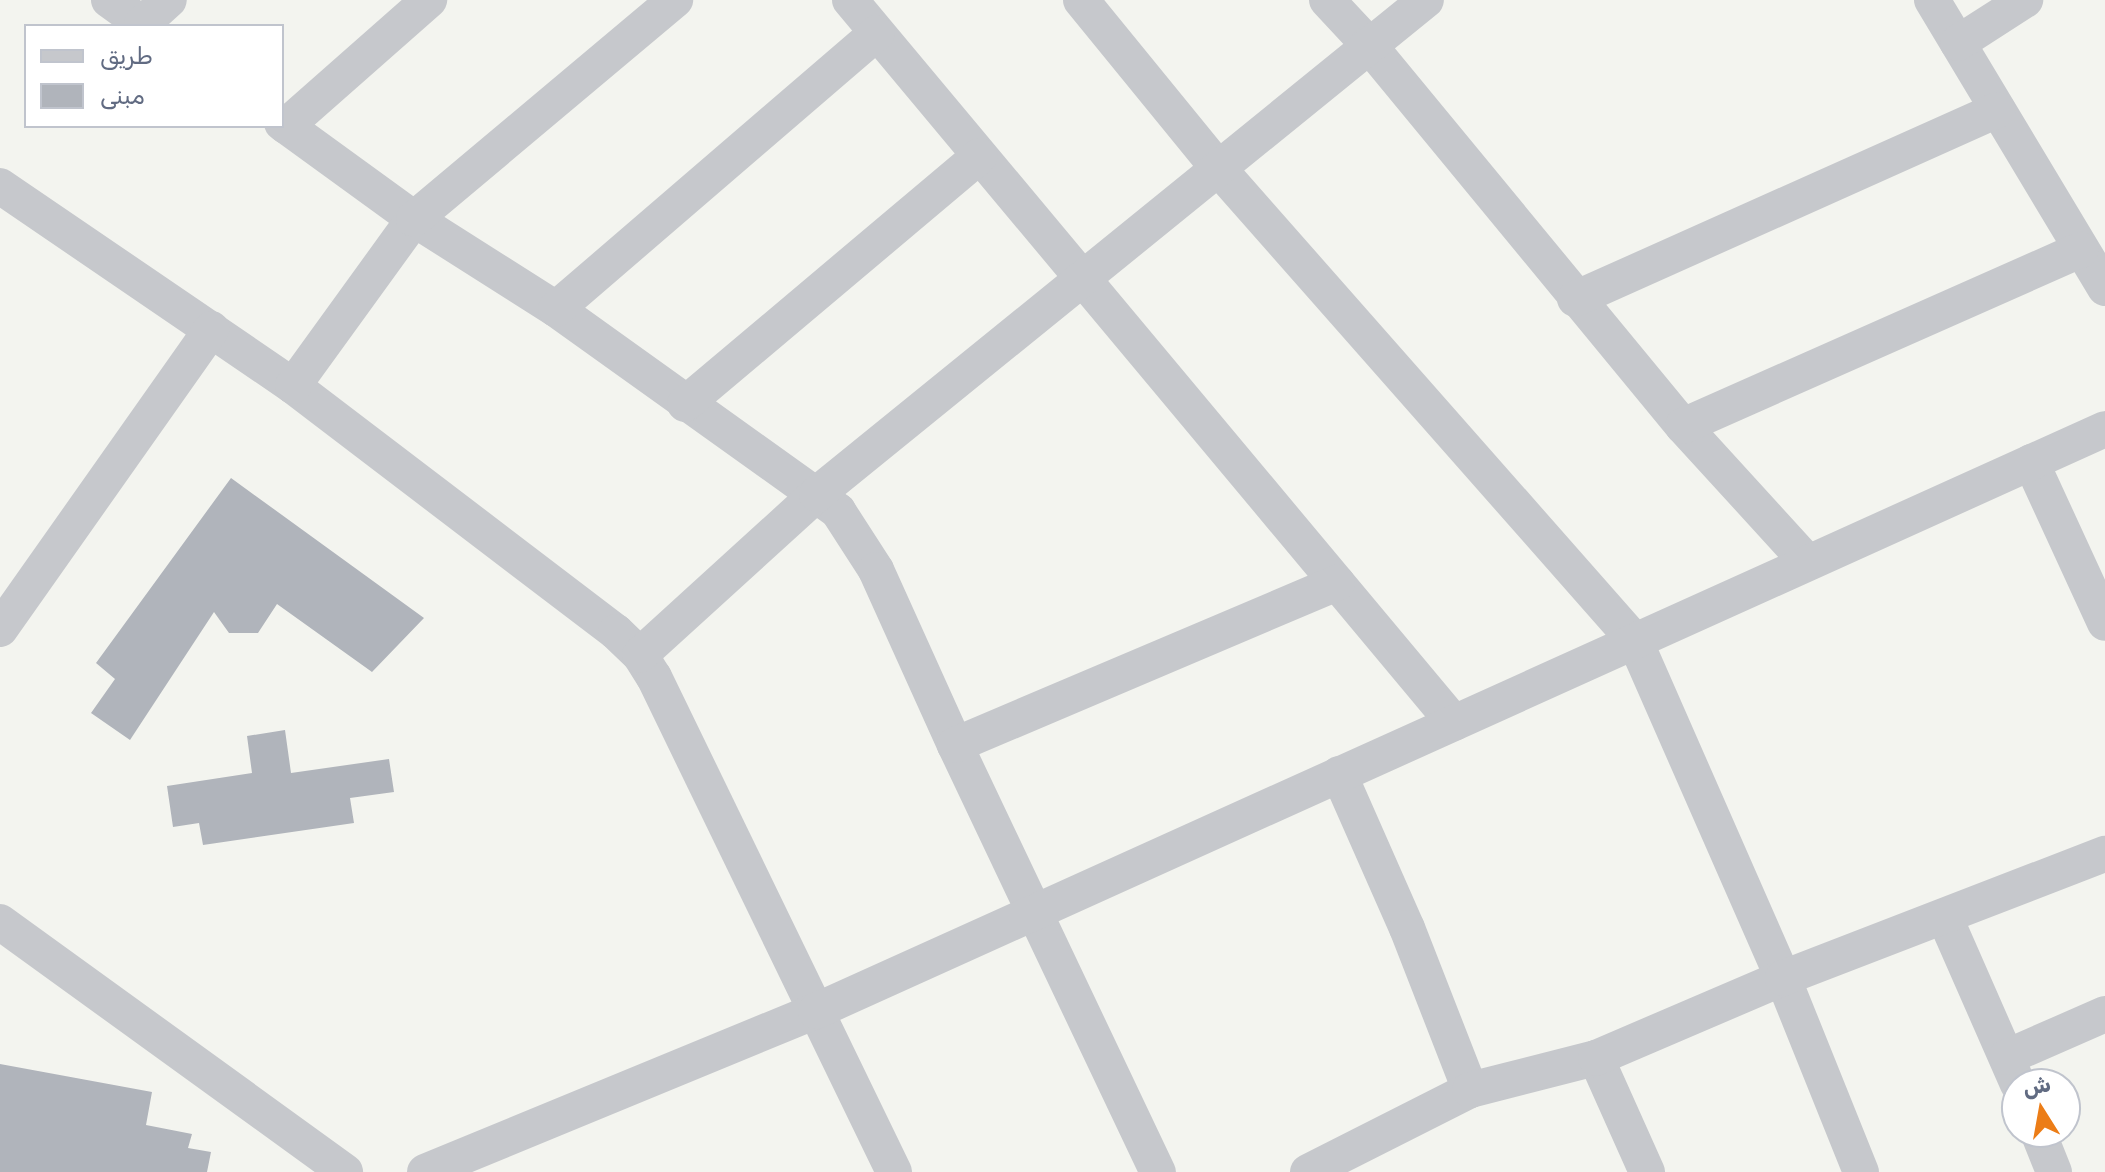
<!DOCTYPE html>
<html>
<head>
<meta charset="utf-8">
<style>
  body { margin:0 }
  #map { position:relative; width:2105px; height:1172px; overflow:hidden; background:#f3f4ef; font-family:Rubik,Cairo,sans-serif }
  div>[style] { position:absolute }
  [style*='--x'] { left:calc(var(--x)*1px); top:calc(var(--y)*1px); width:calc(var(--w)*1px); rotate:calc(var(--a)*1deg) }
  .building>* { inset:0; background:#b0b4bb }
  .minor>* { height:36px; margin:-18px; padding:0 18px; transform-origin:18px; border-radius:18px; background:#c6c8cc }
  span { translate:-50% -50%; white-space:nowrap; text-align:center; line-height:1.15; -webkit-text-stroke:8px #fff; paint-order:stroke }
  .legend { position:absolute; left:24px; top:24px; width:260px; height:104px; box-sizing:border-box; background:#fff; border:2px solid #c0c4cd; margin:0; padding:10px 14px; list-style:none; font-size:24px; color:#616b82 }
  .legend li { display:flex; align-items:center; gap:16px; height:40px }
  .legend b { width:40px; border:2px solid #c0c4cd }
  .north { position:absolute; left:2001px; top:1068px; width:80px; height:80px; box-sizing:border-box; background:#fff; border:2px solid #c0c4cd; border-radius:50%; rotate:349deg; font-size:22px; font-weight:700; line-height:32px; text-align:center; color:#616b82 }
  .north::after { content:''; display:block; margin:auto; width:28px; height:36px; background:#ec7d17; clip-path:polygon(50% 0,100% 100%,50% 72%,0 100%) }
</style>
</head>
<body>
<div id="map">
  <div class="building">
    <i style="clip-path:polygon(231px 478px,424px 618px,372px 672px,277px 604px,258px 633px,229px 633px,214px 612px,130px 740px,91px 713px,115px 679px,96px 663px)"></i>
    <i style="clip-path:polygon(285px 730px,291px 773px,389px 759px,394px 792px,350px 798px,354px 823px,203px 845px,199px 823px,173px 827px,167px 786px,252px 773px,247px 736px)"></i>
    <i style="clip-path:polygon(0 1064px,152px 1092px,146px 1125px,192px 1134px,188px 1148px,211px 1152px,207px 1172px,0 1172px)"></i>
  </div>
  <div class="minor">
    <i style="--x:109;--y:0;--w:44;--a:35.8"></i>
    <i style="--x:850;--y:0;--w:942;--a:50.12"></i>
    <i style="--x:1081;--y:0;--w:217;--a:50.8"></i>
    <i style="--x:1218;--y:168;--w:631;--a:48.6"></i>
    <i style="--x:1635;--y:641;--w:368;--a:66.3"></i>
    <i style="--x:1783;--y:978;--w:209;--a:68.1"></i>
    <i style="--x:1327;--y:0;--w:60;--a:47"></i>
    <i style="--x:1368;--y:44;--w:495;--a:50.5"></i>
    <i style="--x:1683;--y:426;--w:185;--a:47.6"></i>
    <i style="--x:1932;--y:0;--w:336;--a:59"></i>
    <i style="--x:142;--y:24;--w:36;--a:-42"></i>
    <i style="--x:1958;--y:43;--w:80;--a:-32.7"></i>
    <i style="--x:282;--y:123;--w:163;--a:36"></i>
    <i style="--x:414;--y:219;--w:168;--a:32.4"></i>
    <i style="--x:556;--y:309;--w:347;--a:35.6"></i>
    <i style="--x:838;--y:511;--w:70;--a:57.2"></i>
    <i style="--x:876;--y:570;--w:192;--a:65.7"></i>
    <i style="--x:955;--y:745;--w:473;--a:64.6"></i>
    <i style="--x:286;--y:126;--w:191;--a:-41.4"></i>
    <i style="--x:0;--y:186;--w:355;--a:34.3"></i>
    <i style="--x:293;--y:386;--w:406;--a:37.3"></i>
    <i style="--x:616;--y:632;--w:33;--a:44"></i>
    <i style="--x:640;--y:655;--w:26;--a:58"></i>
    <i style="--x:654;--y:677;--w:550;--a:64.13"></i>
    <i style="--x:1575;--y:299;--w:463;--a:-24.1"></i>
    <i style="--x:556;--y:309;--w:423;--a:-40.7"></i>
    <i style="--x:293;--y:386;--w:206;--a:-54.1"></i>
    <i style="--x:414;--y:219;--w:341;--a:-40"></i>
    <i style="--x:685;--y:404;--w:385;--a:-40.1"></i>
    <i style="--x:1683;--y:426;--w:435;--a:-23.9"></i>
    <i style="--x:2031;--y:462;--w:177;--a:65.3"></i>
    <i style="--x:0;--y:629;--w:367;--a:-54.8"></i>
    <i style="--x:640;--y:655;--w:239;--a:-42.3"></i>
    <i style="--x:817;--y:494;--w:784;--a:-39.05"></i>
    <i style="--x:955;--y:745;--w:415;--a:-23"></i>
    <i style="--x:1339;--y:774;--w:168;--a:66.2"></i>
    <i style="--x:1407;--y:928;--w:174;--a:68.7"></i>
    <i style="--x:1945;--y:918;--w:181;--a:66.3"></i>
    <i style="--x:0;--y:922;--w:426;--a:35.9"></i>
    <i style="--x:2007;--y:1057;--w:107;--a:-23.7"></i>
    <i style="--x:1596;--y:1058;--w:125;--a:65.9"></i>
    <i style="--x:2038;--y:1132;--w:43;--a:68.2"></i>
    <i style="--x:425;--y:1172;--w:423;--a:-22.4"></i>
    <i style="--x:816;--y:1011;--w:1414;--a:-24.3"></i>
    <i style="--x:1308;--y:1172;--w:182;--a:-26.8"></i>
    <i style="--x:1470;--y:1090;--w:130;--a:-14.3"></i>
    <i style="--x:1596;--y:1058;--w:203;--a:-23.2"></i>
    <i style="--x:1783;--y:978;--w:345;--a:-21.1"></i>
  </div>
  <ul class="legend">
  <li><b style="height:10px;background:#c6c8cc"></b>طريق</li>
  <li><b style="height:22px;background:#b0b4bb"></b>مبنى</li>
  </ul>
  <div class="north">ش</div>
</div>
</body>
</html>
